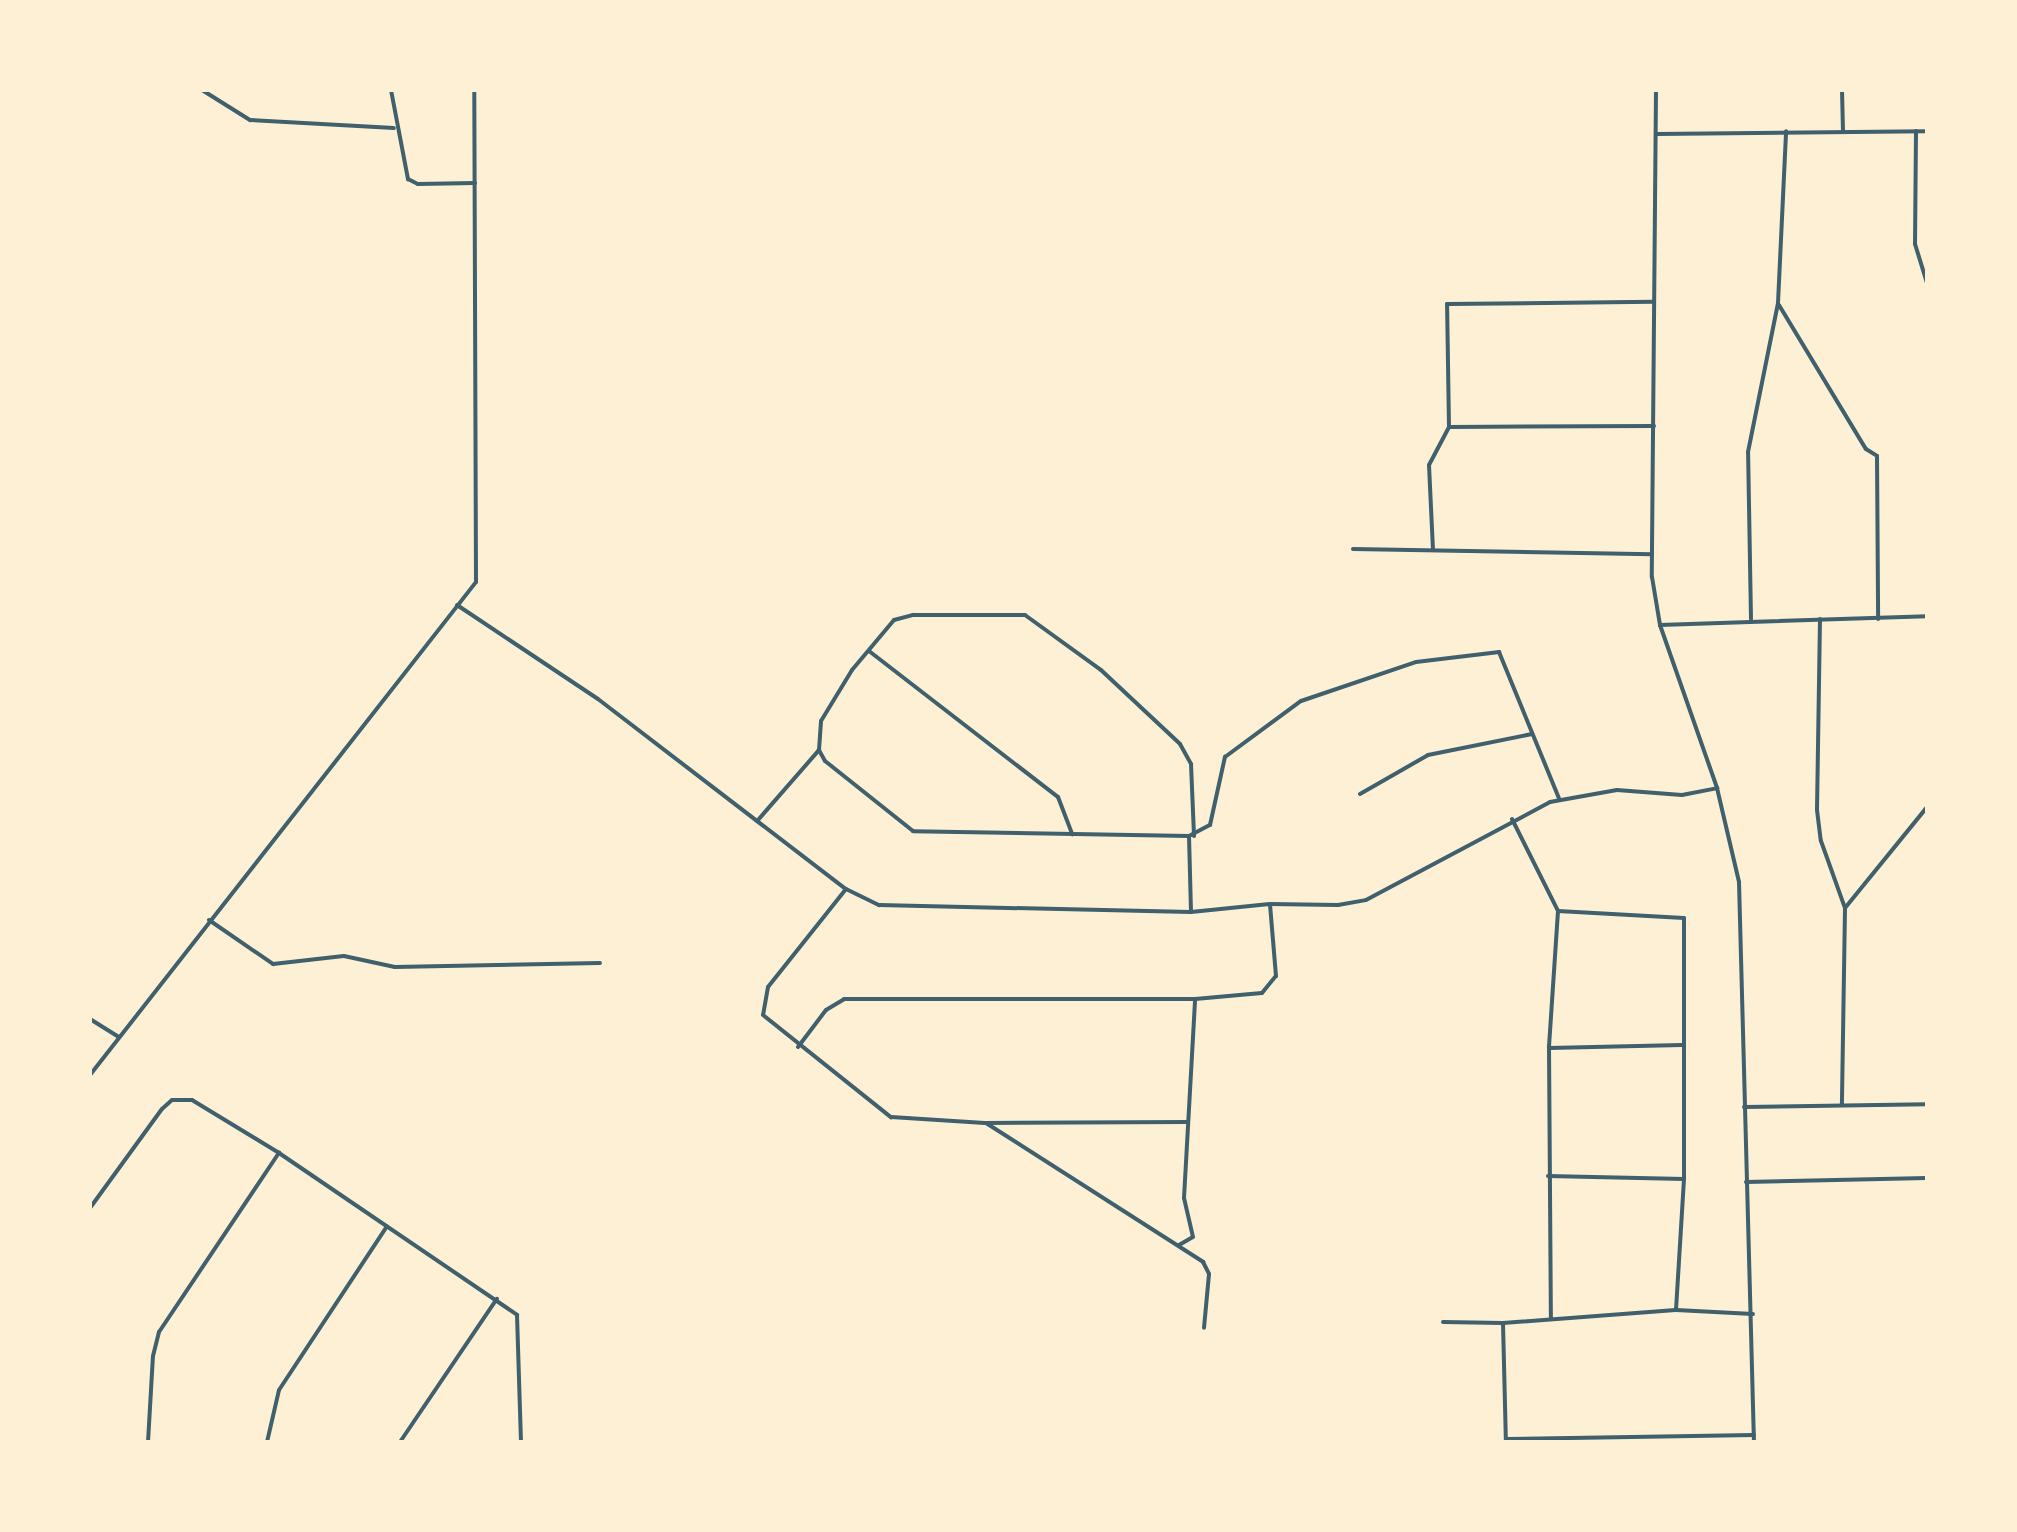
<!DOCTYPE html>
<html>
<head>
<meta charset="utf-8">
<style>
  body { margin:0 }
  #map { position:relative; width:2017px; height:1532px; overflow:hidden; background:#fdf0d5; font-family:"DM Sans",sans-serif }
  div>[style] { position:absolute }
  [style*='--x'] { left:calc(var(--x)*1px); top:calc(var(--y)*1px); width:calc(var(--w)*1px); rotate:calc(var(--a)*1deg) }
  .minor>* { height:4px; margin:-2px; padding:0 2px; transform-origin:2px; border-radius:2px; background:#3f606c }
  span { translate:-50% -50%; white-space:nowrap; text-align:center; line-height:1.15; -webkit-text-stroke:6px #fdf0d5; paint-order:stroke }
  .frame { position:absolute; inset:0; border:92px solid #fdf0d5; pointer-events:none }
</style>
</head>
<body>
<div id="map">
  <div class="minor">
    <i style="--x:202;--y:90;--w:57;--a:32"></i>
    <i style="--x:250;--y:120;--w:144;--a:3.2"></i>
    <i style="--x:391;--y:90;--w:91;--a:79.2"></i>
    <i style="--x:408;--y:179;--w:11;--a:27"></i>
    <i style="--x:418;--y:184;--w:57;--a:-1"></i>
    <i style="--x:1656;--y:90;--w:487;--a:90.5"></i>
    <i style="--x:1652;--y:577;--w:49;--a:80.5"></i>
    <i style="--x:1660;--y:625;--w:173;--a:70.7"></i>
    <i style="--x:1717;--y:788;--w:97;--a:76.8"></i>
    <i style="--x:1739;--y:882;--w:560;--a:88.47"></i>
    <i style="--x:1842;--y:90;--w:40;--a:88.6"></i>
    <i style="--x:1916;--y:131;--w:113;--a:90.5"></i>
    <i style="--x:1915;--y:244;--w:41;--a:72.9"></i>
    <i style="--x:1656;--y:134;--w:271;--a:-0.6"></i>
    <i style="--x:1779;--y:305;--w:168;--a:58.9"></i>
    <i style="--x:1866;--y:449;--w:13;--a:32"></i>
    <i style="--x:1877;--y:456;--w:163;--a:89.6"></i>
    <i style="--x:1449;--y:427;--w:205;--a:-0.3"></i>
    <i style="--x:1353;--y:549;--w:299;--a:1"></i>
    <i style="--x:1433;--y:550;--w:85;--a:-92.7"></i>
    <i style="--x:1429;--y:465;--w:43;--a:-62.2"></i>
    <i style="--x:1449;--y:427;--w:123;--a:-90.9"></i>
    <i style="--x:1447;--y:304;--w:207;--a:-0.6"></i>
    <i style="--x:457;--y:605;--w:169;--a:33.7"></i>
    <i style="--x:598;--y:699;--w:312;--a:37.5"></i>
    <i style="--x:846;--y:889;--w:37;--a:26"></i>
    <i style="--x:879;--y:905;--w:312;--a:1.3"></i>
    <i style="--x:1191;--y:912;--w:79;--a:-5.8"></i>
    <i style="--x:1270;--y:904;--w:68;--a:0.8"></i>
    <i style="--x:1338;--y:905;--w:28;--a:-10"></i>
    <i style="--x:1366;--y:900;--w:208;--a:-28"></i>
    <i style="--x:1550;--y:802;--w:68;--a:-10.2"></i>
    <i style="--x:1617;--y:790;--w:65;--a:4.4"></i>
    <i style="--x:1682;--y:795;--w:36;--a:-11"></i>
    <i style="--x:1751;--y:619;--w:167;--a:-91"></i>
    <i style="--x:1748;--y:452;--w:152;--a:-78.6"></i>
    <i style="--x:1778;--y:303;--w:172;--a:-87.3"></i>
    <i style="--x:1820;--y:619;--w:191;--a:90.9"></i>
    <i style="--x:1817;--y:810;--w:31;--a:83"></i>
    <i style="--x:1821;--y:841;--w:71;--a:70.3"></i>
    <i style="--x:1845;--y:908;--w:196;--a:90.9"></i>
    <i style="--x:1660;--y:625;--w:267;--a:-1.9"></i>
    <i style="--x:869;--y:651;--w:239;--a:37.7"></i>
    <i style="--x:1058;--y:797;--w:40;--a:69"></i>
    <i style="--x:1360;--y:794;--w:78;--a:-29.8"></i>
    <i style="--x:1428;--y:755;--w:106;--a:-11.4"></i>
    <i style="--x:1512;--y:819;--w:103;--a:63.4"></i>
    <i style="--x:1558;--y:911;--w:137;--a:93.8"></i>
    <i style="--x:1549;--y:1048;--w:270;--a:89.6"></i>
    <i style="--x:758;--y:820;--w:93;--a:-48.9"></i>
    <i style="--x:1189;--y:836;--w:276;--a:-179"></i>
    <i style="--x:913;--y:831;--w:112;--a:-141.5"></i>
    <i style="--x:825;--y:761;--w:13;--a:-119"></i>
    <i style="--x:819;--y:750;--w:29;--a:-86"></i>
    <i style="--x:821;--y:721;--w:60;--a:-58.7"></i>
    <i style="--x:852;--y:670;--w:65;--a:-50"></i>
    <i style="--x:894;--y:620;--w:20;--a:-15"></i>
    <i style="--x:913;--y:615;--w:112;--a:0"></i>
    <i style="--x:1025;--y:615;--w:94;--a:35.9"></i>
    <i style="--x:1101;--y:670;--w:108;--a:43.1"></i>
    <i style="--x:1180;--y:744;--w:23;--a:61"></i>
    <i style="--x:1191;--y:764;--w:72;--a:87.6"></i>
    <i style="--x:846;--y:889;--w:125;--a:128.5"></i>
    <i style="--x:768;--y:987;--w:28;--a:100"></i>
    <i style="--x:763;--y:1015;--w:164;--a:38.6"></i>
    <i style="--x:891;--y:1117;--w:94;--a:3.7"></i>
    <i style="--x:985;--y:1123;--w:203;--a:-0.3"></i>
    <i style="--x:1845;--y:908;--w:130;--a:-50.9"></i>
    <i style="--x:1558;--y:911;--w:126;--a:3.2"></i>
    <i style="--x:1684;--y:918;--w:261;--a:90"></i>
    <i style="--x:1684;--y:1179;--w:131;--a:93.5"></i>
    <i style="--x:1191;--y:912;--w:76;--a:-91.5"></i>
    <i style="--x:1189;--y:836;--w:24;--a:-28"></i>
    <i style="--x:1210;--y:825;--w:70;--a:-77.6"></i>
    <i style="--x:1225;--y:757;--w:94;--a:-36.4"></i>
    <i style="--x:1301;--y:701;--w:121;--a:-18.7"></i>
    <i style="--x:1416;--y:662;--w:84;--a:-6.9"></i>
    <i style="--x:1499;--y:652;--w:158;--a:67.7"></i>
    <i style="--x:209;--y:920;--w:78;--a:34.5"></i>
    <i style="--x:273;--y:964;--w:71;--a:-6.4"></i>
    <i style="--x:344;--y:956;--w:52;--a:12.2"></i>
    <i style="--x:395;--y:967;--w:205;--a:-1.1"></i>
    <i style="--x:90;--y:1019;--w:34;--a:32"></i>
    <i style="--x:798;--y:1047;--w:46;--a:-52.9"></i>
    <i style="--x:826;--y:1010;--w:21;--a:-31"></i>
    <i style="--x:844;--y:999;--w:351;--a:0"></i>
    <i style="--x:1195;--y:999;--w:67;--a:-5.1"></i>
    <i style="--x:1262;--y:993;--w:22;--a:-51"></i>
    <i style="--x:1276;--y:976;--w:72;--a:-94.8"></i>
    <i style="--x:1549;--y:1048;--w:133;--a:-1.3"></i>
    <i style="--x:90;--y:1075;--w:626;--a:-51.94"></i>
    <i style="--x:476;--y:582;--w:492;--a:-90.2"></i>
    <i style="--x:1744;--y:1107;--w:183;--a:-0.9"></i>
    <i style="--x:986;--y:1123;--w:258;--a:32.6"></i>
    <i style="--x:1203;--y:1262;--w:13;--a:63"></i>
    <i style="--x:1209;--y:1274;--w:54;--a:95.3"></i>
    <i style="--x:1548;--y:1176;--w:136;--a:1.3"></i>
    <i style="--x:1746;--y:1182;--w:181;--a:-1.3"></i>
    <i style="--x:90;--y:1208;--w:122;--a:-54"></i>
    <i style="--x:162;--y:1109;--w:13;--a:-42"></i>
    <i style="--x:172;--y:1100;--w:20;--a:0"></i>
    <i style="--x:192;--y:1100;--w:102;--a:31.3"></i>
    <i style="--x:279;--y:1153;--w:288;--a:34.2"></i>
    <i style="--x:517;--y:1315;--w:127;--a:88.2"></i>
    <i style="--x:1179;--y:1245;--w:16;--a:-30"></i>
    <i style="--x:1193;--y:1237;--w:40;--a:-103"></i>
    <i style="--x:1184;--y:1198;--w:199;--a:-86.8"></i>
    <i style="--x:1443;--y:1322;--w:60;--a:1"></i>
    <i style="--x:1503;--y:1323;--w:173;--a:-4.3"></i>
    <i style="--x:1676;--y:1310;--w:77;--a:3"></i>
    <i style="--x:1503;--y:1323;--w:119;--a:88.6"></i>
    <i style="--x:1506;--y:1439;--w:248;--a:-0.9"></i>
    <i style="--x:148;--y:1442;--w:86;--a:-86.7"></i>
    <i style="--x:153;--y:1356;--w:25;--a:-76"></i>
    <i style="--x:159;--y:1332;--w:216;--a:-56.2"></i>
    <i style="--x:267;--y:1442;--w:53;--a:-77"></i>
    <i style="--x:279;--y:1390;--w:196;--a:-56.6"></i>
    <i style="--x:400;--y:1442;--w:173;--a:-55.9"></i>
  </div>
  <div class="frame"></div>
</div>
</body>
</html>
